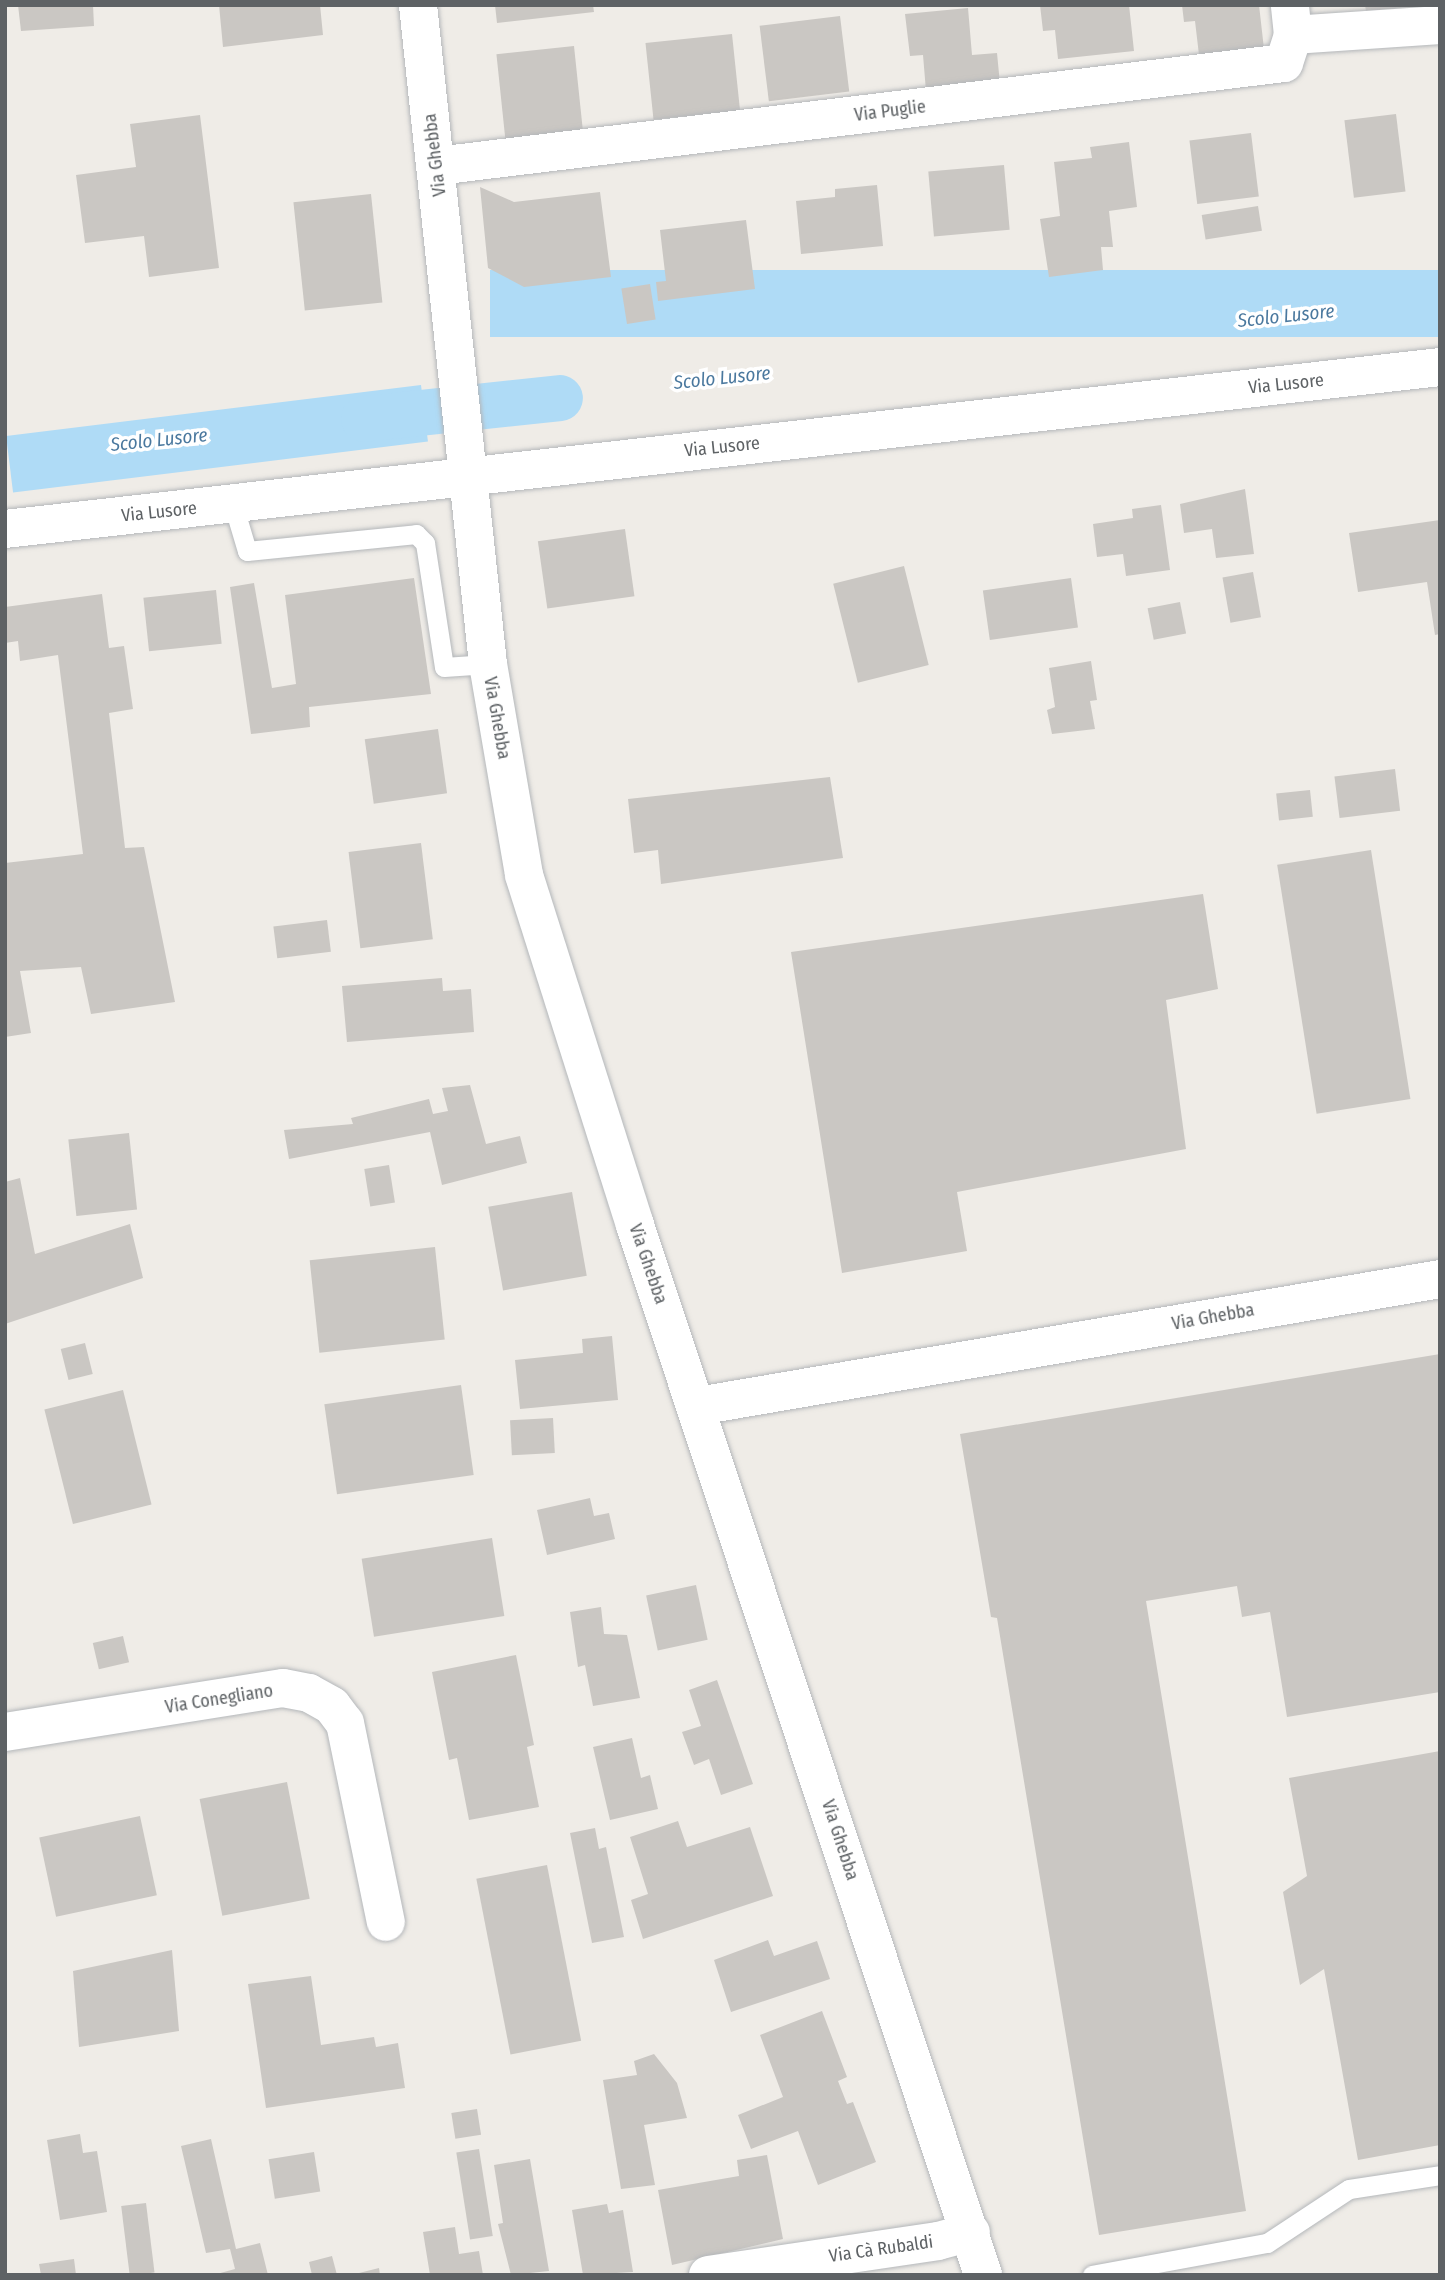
<!DOCTYPE html>
<html>
<head>
<meta charset="utf-8">
<style>
  body { margin:0 }
  #map { position:relative; width:1445px; height:2280px; overflow:hidden; background:#efece7; font-family:"Fira Sans Condensed",sans-serif }
  div>[style] { position:absolute }
  [style*='--x'] { left:calc(var(--x)*1px); top:calc(var(--y)*1px); width:calc(var(--w)*1px); rotate:calc(var(--a)*1deg) }
  .water>* { inset:0; background:#afdbf6; transform-origin:0 0 }
  .canal>* { height:46px; margin:-23px; padding:0 23px; transform-origin:23px; border-radius:23px; background:#afdbf6 }
  .building>* { inset:0; background:#cac7c3; transform-origin:0 0 }
  .roads { filter:drop-shadow(0 0 2px #b4b7ba) drop-shadow(0 0 2px #b4b7ba) }
  .lane>* { height:19px; margin:-9.5px; padding:0 9.5px; transform-origin:9.5px; border-radius:9.5px; background:#fff }
  .street>* { height:38px; margin:-19px; padding:0 19px; transform-origin:19px; border-radius:19px; background:#fff }
  .secondary>* { height:38px; margin:-19px; padding:0 19px; transform-origin:19px; border-radius:19px; background:#fff }
  span { translate:-50% -50%; white-space:nowrap; text-align:center; line-height:1.15; -webkit-text-stroke:7px #fff; paint-order:stroke }
  .street-label { font-size:18px; color:#5e6265 }
  .water-label { font-size:19px; color:#4a789e; font-style:italic }
  .frame { position:absolute; inset:0; border:7px solid #5e6265; pointer-events:none }
</style>
</head>
<body>
<div id="map">
  <div class="water">
    <i style="left:1440px;top:270px;width:67px;height:950px;rotate:90deg"></i>
    <i style="left:421px;top:385px;width:57px;height:418px;rotate:83deg"></i>
  </div>
  <div class="canal">
    <i style="--x:364;--y:419;--w:197;--a:-6.1"></i>
  </div>
  <div class="building">
    <i style="clip-path:polygon(18px 5px,93px 5px,94px 26px,21px 31px)"></i>
    <i style="clip-path:polygon(219px 5px,320px 5px,323px 35px,223px 47px)"></i>
    <i style="clip-path:polygon(495px 5px,593px 5px,594px 12px,497px 23px)"></i>
    <i style="clip-path:polygon(1040px 5px,1129px 5px,1134px 51px,1058px 59px,1055px 30px,1043px 31px)"></i>
    <i style="clip-path:polygon(1182px 5px,1259px 5px,1264px 49px,1199px 55px,1195px 21px,1184px 22px)"></i>
    <i style="clip-path:polygon(1365px 5px,1410px 5px,1410px 7px,1366px 11px)"></i>
    <i style="clip-path:polygon(968px 8px,972px 55px,997px 53px,1000px 84px,926px 91px,923px 55px,910px 56px,905px 14px)"></i>
    <i style="left:840px;top:16px;width:76px;height:81px;rotate:83deg"></i>
    <i style="left:732px;top:34px;width:77px;height:87px;rotate:84deg"></i>
    <i style="left:574px;top:46px;width:85px;height:78px;rotate:84deg"></i>
    <i style="left:1396px;top:114px;width:78px;height:52px;rotate:83deg"></i>
    <i style="clip-path:polygon(200px 115px,219px 268px,149px 277px,144px 236px,85px 243px,76px 175px,136px 167px,130px 124px)"></i>
    <i style="left:1251px;top:133px;width:64px;height:62px;rotate:83deg"></i>
    <i style="clip-path:polygon(1129px 142px,1137px 207px,1109px 211px,1113px 247px,1101px 247px,1103px 270px,1049px 277px,1040px 219px,1060px 216px,1054px 162px,1092px 158px,1090px 147px)"></i>
    <i style="left:1004px;top:165px;width:65px;height:76px;rotate:85deg"></i>
    <i style="clip-path:polygon(877px 185px,883px 246px,801px 254px,796px 201px,835px 197px,835px 189px)"></i>
    <i style="clip-path:polygon(480px 187px,514px 202px,600px 192px,611px 277px,524px 287px,488px 268px)"></i>
    <i style="left:371px;top:194px;width:109px;height:78px;rotate:84deg"></i>
    <i style="left:1258px;top:206px;width:25px;height:57px;rotate:81deg"></i>
    <i style="clip-path:polygon(746px 220px,755px 289px,658px 301px,656px 282px,666px 281px,660px 230px)"></i>
    <i style="left:650px;top:284px;width:36px;height:29px;rotate:81deg"></i>
    <i style="clip-path:polygon(1245px 489px,1254px 554px,1216px 558px,1212px 529px,1184px 533px,1180px 504px)"></i>
    <i style="clip-path:polygon(1161px 505px,1170px 570px,1126px 576px,1123px 554px,1097px 557px,1093px 524px,1133px 518px,1132px 509px)"></i>
    <i style="clip-path:polygon(1440px 520px,1440px 634px,1435px 635px,1427px 582px,1358px 592px,1349px 533px)"></i>
    <i style="left:625px;top:529px;width:68px;height:88px;rotate:82deg"></i>
    <i style="left:904px;top:566px;width:102px;height:73px;rotate:76deg"></i>
    <i style="left:1253px;top:572px;width:46px;height:31px;rotate:80deg"></i>
    <i style="clip-path:polygon(414px 578px,431px 694px,309px 707px,310px 727px,251px 734px,230px 587px,254px 583px,272px 688px,296px 684px,285px 595px)"></i>
    <i style="left:1071px;top:578px;width:50px;height:89px;rotate:82deg"></i>
    <i style="left:216px;top:590px;width:54px;height:73px;rotate:84deg"></i>
    <i style="clip-path:polygon(102px 594px,109px 648px,124px 646px,133px 709px,109px 713px,125px 848px,144px 847px,175px 1002px,91px 1014px,81px 967px,20px 971px,31px 1033px,5px 1037px,5px 863px,83px 854px,58px 655px,20px 661px,18px 641px,5px 643px,5px 607px)"></i>
    <i style="left:1180px;top:602px;width:32px;height:33px;rotate:79deg"></i>
    <i style="clip-path:polygon(1091px 661px,1097px 700px,1090px 701px,1095px 729px,1052px 734px,1047px 710px,1055px 707px,1049px 668px)"></i>
    <i style="left:438px;top:729px;width:65px;height:74px;rotate:82deg"></i>
    <i style="left:1395px;top:769px;width:42px;height:61px;rotate:83deg"></i>
    <i style="clip-path:polygon(830px 777px,843px 858px,661px 884px,658px 850px,634px 853px,628px 799px)"></i>
    <i style="left:1310px;top:790px;width:27px;height:34px;rotate:84deg"></i>
    <i style="left:421px;top:843px;width:97px;height:73px;rotate:83deg"></i>
    <i style="left:1371px;top:850px;width:252px;height:95px;rotate:81deg"></i>
    <i style="clip-path:polygon(1203px 894px,1218px 989px,1166px 1000px,1186px 1149px,957px 1192px,967px 1251px,842px 1273px,791px 952px)"></i>
    <i style="left:327px;top:920px;width:32px;height:54px;rotate:83deg"></i>
    <i style="clip-path:polygon(442px 978px,443px 991px,471px 989px,474px 1032px,347px 1042px,342px 986px)"></i>
    <i style="clip-path:polygon(470px 1085px,486px 1144px,520px 1136px,527px 1163px,442px 1185px,430px 1132px,289px 1159px,284px 1130px,353px 1124px,351px 1118px,429px 1099px,433px 1114px,448px 1111px,442px 1088px)"></i>
    <i style="left:129px;top:1133px;width:77px;height:61px;rotate:84deg"></i>
    <i style="left:389px;top:1165px;width:38px;height:25px;rotate:81deg"></i>
    <i style="clip-path:polygon(20px 1178px,35px 1254px,130px 1224px,143px 1278px,5px 1324px,5px 1182px)"></i>
    <i style="left:572px;top:1192px;width:85px;height:85px;rotate:80deg"></i>
    <i style="left:435px;top:1247px;width:93px;height:126px;rotate:84deg"></i>
    <i style="clip-path:polygon(612px 1336px,618px 1400px,520px 1409px,515px 1360px,583px 1353px,582px 1339px)"></i>
    <i style="left:85px;top:1343px;width:32px;height:25px;rotate:76deg"></i>
    <i style="clip-path:polygon(1440px 1354px,1440px 1692px,1287px 1717px,1270px 1612px,1242px 1617px,1237px 1586px,1146px 1601px,1246px 2211px,1099px 2235px,997px 1618px,991px 1617px,960px 1434px)"></i>
    <i style="left:461px;top:1385px;width:91px;height:138px;rotate:82deg"></i>
    <i style="left:123px;top:1390px;width:118px;height:81px;rotate:76deg"></i>
    <i style="left:553px;top:1418px;width:35px;height:43px;rotate:87deg"></i>
    <i style="clip-path:polygon(590px 1498px,594px 1516px,609px 1513px,615px 1539px,547px 1555px,537px 1510px)"></i>
    <i style="left:492px;top:1538px;width:79px;height:132px;rotate:81deg"></i>
    <i style="left:696px;top:1585px;width:56px;height:51px;rotate:78deg"></i>
    <i style="clip-path:polygon(601px 1607px,604px 1634px,627px 1635px,640px 1698px,593px 1706px,585px 1665px,578px 1667px,570px 1612px)"></i>
    <i style="left:123px;top:1636px;width:27px;height:31px;rotate:77deg"></i>
    <i style="clip-path:polygon(516px 1655px,534px 1745px,527px 1747px,539px 1807px,469px 1820px,457px 1758px,449px 1760px,432px 1672px)"></i>
    <i style="clip-path:polygon(717px 1680px,753px 1784px,721px 1795px,709px 1759px,694px 1765px,682px 1732px,701px 1726px,689px 1690px)"></i>
    <i style="clip-path:polygon(632px 1738px,641px 1778px,650px 1775px,658px 1809px,610px 1820px,593px 1747px)"></i>
    <i style="clip-path:polygon(1440px 1751px,1440px 2145px,1358px 2160px,1324px 1969px,1300px 1985px,1283px 1892px,1307px 1876px,1289px 1778px)"></i>
    <i style="left:287px;top:1782px;width:119px;height:89px;rotate:79deg"></i>
    <i style="left:140px;top:1816px;width:81px;height:103px;rotate:78deg"></i>
    <i style="clip-path:polygon(678px 1821px,687px 1847px,750px 1827px,773px 1896px,643px 1939px,631px 1900px,648px 1894px,630px 1837px)"></i>
    <i style="clip-path:polygon(595px 1828px,599px 1849px,606px 1847px,624px 1937px,592px 1943px,570px 1833px)"></i>
    <i style="left:547px;top:1865px;width:179px;height:72px;rotate:79deg"></i>
    <i style="clip-path:polygon(768px 1940px,774px 1956px,817px 1941px,830px 1979px,731px 2012px,714px 1960px)"></i>
    <i style="clip-path:polygon(172px 1950px,179px 2031px,79px 2047px,73px 1971px)"></i>
    <i style="clip-path:polygon(311px 1976px,321px 2045px,374px 2037px,376px 2047px,398px 2043px,405px 2088px,266px 2108px,248px 1984px)"></i>
    <i style="clip-path:polygon(822px 2011px,847px 2077px,838px 2081px,847px 2104px,853px 2102px,876px 2162px,818px 2185px,798px 2131px,751px 2149px,738px 2115px,783px 2097px,760px 2035px)"></i>
    <i style="clip-path:polygon(654px 2054px,677px 2083px,687px 2118px,644px 2125px,655px 2185px,621px 2189px,603px 2080px,637px 2075px,634px 2061px)"></i>
    <i style="left:477px;top:2109px;width:26px;height:26px;rotate:81deg"></i>
    <i style="clip-path:polygon(80px 2134px,83px 2153px,97px 2151px,107px 2212px,60px 2220px,47px 2140px)"></i>
    <i style="clip-path:polygon(211px 2139px,236px 2249px,260px 2243px,268px 2275px,213px 2275px,235px 2269px,230px 2249px,206px 2253px,181px 2146px)"></i>
    <i style="left:479px;top:2149px;width:88px;height:23px;rotate:81deg"></i>
    <i style="left:314px;top:2152px;width:40px;height:46px;rotate:81deg"></i>
    <i style="clip-path:polygon(767px 2155px,783px 2239px,672px 2265px,658px 2190px,739px 2176px,737px 2160px)"></i>
    <i style="clip-path:polygon(530px 2159px,549px 2271px,511px 2275px,498px 2224px,503px 2223px,494px 2165px)"></i>
    <i style="left:146px;top:2203px;width:70px;height:25px;rotate:83deg"></i>
    <i style="clip-path:polygon(607px 2204px,609px 2213px,623px 2210px,633px 2272px,583px 2275px,572px 2210px)"></i>
    <i style="clip-path:polygon(455px 2227px,459px 2254px,479px 2251px,483px 2275px,430px 2275px,423px 2232px)"></i>
    <i style="clip-path:polygon(332px 2256px,337px 2275px,312px 2275px,309px 2262px)"></i>
    <i style="clip-path:polygon(74px 2259px,76px 2275px,41px 2275px,39px 2264px)"></i>
    <i style="clip-path:polygon(379px 2268px,380px 2275px,355px 2275px,355px 2274px)"></i>
  </div>
  <div class="roads">
    <div class="lane">
      <i style="--x:233;--y:504;--w:49;--a:73.4"></i>
      <i style="--x:247;--y:551;--w:170;--a:-5.7"></i>
      <i style="--x:416;--y:534;--w:13;--a:45"></i>
      <i style="--x:425;--y:543;--w:125;--a:81.3"></i>
      <i style="--x:444;--y:667;--w:44;--a:-3.9"></i>
      <i style="--x:1092;--y:2275;--w:178;--a:-10.4"></i>
      <i style="--x:1267;--y:2243;--w:98;--a:-33.4"></i>
      <i style="--x:1349;--y:2189;--w:92;--a:-8.7"></i>
    </div>
    <div class="street">
      <i style="--x:1293;--y:35;--w:147;--a:-3.9"></i>
      <i style="--x:437;--y:166;--w:853;--a:-6.93"></i>
      <i style="--x:1284;--y:63;--w:29;--a:-72"></i>
      <i style="--x:1293;--y:35;--w:30;--a:-96"></i>
      <i style="--x:5;--y:529;--w:1444;--a:-6.44"></i>
      <i style="--x:698;--y:1406;--w:753;--a:-9.71"></i>
      <i style="--x:5;--y:1732;--w:281;--a:-9"></i>
      <i style="--x:283;--y:1688;--w:26;--a:11"></i>
      <i style="--x:309;--y:1693;--w:26;--a:29"></i>
      <i style="--x:332;--y:1706;--w:21;--a:53"></i>
      <i style="--x:345;--y:1723;--w:203;--a:78.4"></i>
      <i style="--x:708;--y:2275;--w:232;--a:-8.4"></i>
      <i style="--x:938;--y:2241;--w:34;--a:-15"></i>
    </div>
    <div class="secondary">
      <i style="--x:418;--y:5;--w:663;--a:83.94"></i>
      <i style="--x:488;--y:664;--w:214;--a:80.3"></i>
      <i style="--x:524;--y:875;--w:367;--a:72.4"></i>
      <i style="--x:635;--y:1225;--w:1106;--a:71.66"></i>
    </div>
  </div>
  <div class="street-label">
    <span style="left:890px;top:111px;rotate:-7deg">Via Puglie</span>
    <span style="left:435px;top:155px;rotate:-97deg">Via Ghebba</span>
    <span style="left:1286px;top:384px;rotate:-6deg">Via Lusore</span>
    <span style="left:722px;top:447px;rotate:-6deg">Via Lusore</span>
    <span style="left:159px;top:512px;rotate:-6deg">Via Lusore</span>
    <span style="left:497px;top:718px;rotate:80deg">Via Ghebba</span>
    <span style="left:648px;top:1264px;rotate:71deg">Via Ghebba</span>
    <span style="left:1213px;top:1317px;rotate:-10deg">Via Ghebba</span>
    <span style="left:219px;top:1699px;rotate:-9deg">Via Conegliano</span>
    <span style="left:840px;top:1840px;rotate:72deg">Via Ghebba</span>
    <span style="left:881px;top:2249px;rotate:-8deg">Via Cà Rubaldi</span>
  </div>
  <div class="water-label">
    <span style="left:1286px;top:316px;rotate:-6deg">Scolo Lusore</span>
    <span style="left:722px;top:378px;rotate:-6deg">Scolo Lusore</span>
    <span style="left:159px;top:440px;rotate:-6deg">Scolo Lusore</span>
  </div>
  <div class="frame"></div>
</div>
</body>
</html>
